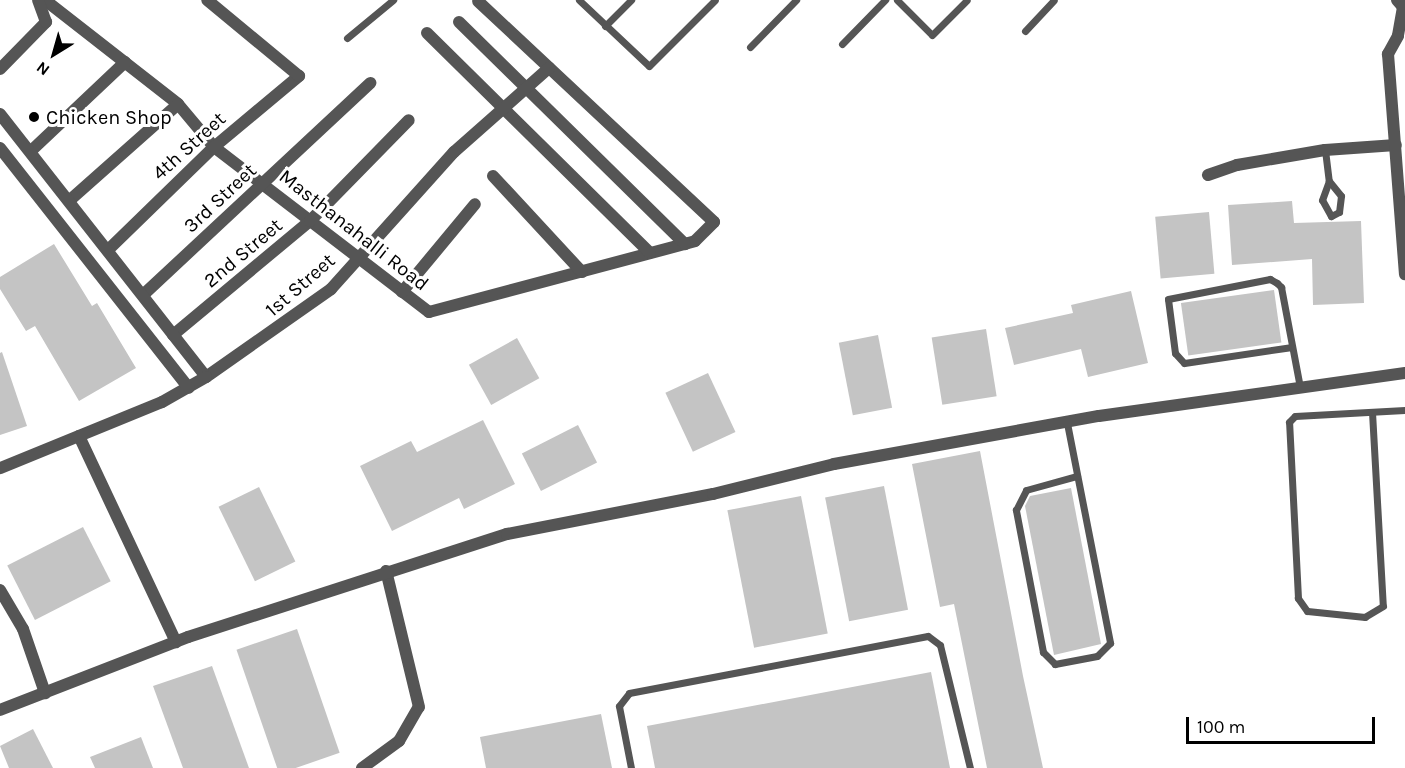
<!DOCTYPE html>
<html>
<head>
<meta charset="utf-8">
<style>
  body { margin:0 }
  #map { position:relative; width:1405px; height:768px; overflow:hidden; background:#fff; font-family:Karla,sans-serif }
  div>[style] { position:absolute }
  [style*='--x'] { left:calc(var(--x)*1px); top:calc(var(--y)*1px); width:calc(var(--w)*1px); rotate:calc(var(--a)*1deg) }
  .building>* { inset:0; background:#c4c4c4; transform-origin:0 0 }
  .service>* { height:7px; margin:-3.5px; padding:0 3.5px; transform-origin:3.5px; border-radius:3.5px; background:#555 }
  .minor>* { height:12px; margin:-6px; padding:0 6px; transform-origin:6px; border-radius:6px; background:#555 }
  .tertiary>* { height:12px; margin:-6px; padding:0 6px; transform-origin:6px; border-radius:6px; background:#555 }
  .dots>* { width:16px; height:16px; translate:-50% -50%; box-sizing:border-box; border:3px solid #fff; border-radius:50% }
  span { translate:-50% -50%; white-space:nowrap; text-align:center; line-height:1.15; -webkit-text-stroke:6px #fff; paint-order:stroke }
  .poi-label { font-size:20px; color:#000 }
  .left { translate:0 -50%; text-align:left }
  .street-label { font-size:20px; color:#000 }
  .north { position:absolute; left:24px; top:24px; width:60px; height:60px; -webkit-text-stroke:4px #fff; paint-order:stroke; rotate:217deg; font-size:16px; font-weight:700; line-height:24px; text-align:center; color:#000 }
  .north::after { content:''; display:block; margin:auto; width:21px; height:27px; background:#000; clip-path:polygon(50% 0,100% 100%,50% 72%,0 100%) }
  .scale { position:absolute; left:1186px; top:717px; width:189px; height:27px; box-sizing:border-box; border:3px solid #000; border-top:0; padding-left:8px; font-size:18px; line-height:21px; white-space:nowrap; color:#000; -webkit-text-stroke:4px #fff; paint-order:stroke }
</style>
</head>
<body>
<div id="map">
  <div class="building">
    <i style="clip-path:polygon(1292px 201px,1294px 223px,1361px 221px,1364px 303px,1313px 305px,1312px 259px,1232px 265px,1228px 205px)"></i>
    <i style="left:1209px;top:212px;width:62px;height:54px;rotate:85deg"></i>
    <i style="clip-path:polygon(54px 244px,92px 306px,97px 303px,136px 368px,79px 401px,35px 326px,26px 331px,0 289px,0 277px)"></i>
    <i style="left:1274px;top:290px;width:53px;height:94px;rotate:82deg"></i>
    <i style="clip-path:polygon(1131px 291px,1148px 363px,1088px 377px,1081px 349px,1014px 365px,1005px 328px,1073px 313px,1071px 305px)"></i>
    <i style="left:986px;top:329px;width:68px;height:55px;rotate:81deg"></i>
    <i style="left:878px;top:335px;width:74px;height:40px;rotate:79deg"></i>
    <i style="left:517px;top:338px;width:46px;height:55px;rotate:61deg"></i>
    <i style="clip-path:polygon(2px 352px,27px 426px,0 435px,0 353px)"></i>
    <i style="left:708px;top:373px;width:65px;height:47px;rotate:65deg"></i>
    <i style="clip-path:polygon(483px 420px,515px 484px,464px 509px,459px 498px,392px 531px,360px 466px,411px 441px,417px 452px)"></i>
    <i style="left:578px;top:425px;width:42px;height:63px;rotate:63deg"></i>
    <i style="clip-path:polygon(980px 451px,1023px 676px,1043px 768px,987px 768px,954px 604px,940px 607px,912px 464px)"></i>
    <i style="left:884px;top:486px;width:126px;height:60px;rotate:79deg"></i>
    <i style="left:259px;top:487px;width:83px;height:45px;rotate:64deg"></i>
    <i style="clip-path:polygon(1071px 488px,1101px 644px,1054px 655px,1025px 506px,1030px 496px)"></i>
    <i style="left:801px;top:496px;width:140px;height:75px;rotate:79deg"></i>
    <i style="left:83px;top:527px;width:61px;height:85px;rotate:63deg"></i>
    <i style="left:297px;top:629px;width:131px;height:64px;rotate:71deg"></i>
    <i style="clip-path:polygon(212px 666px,249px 768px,183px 768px,153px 686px)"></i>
    <i style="clip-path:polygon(931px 672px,950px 768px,655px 768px,647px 726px)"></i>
    <i style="clip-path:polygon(601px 714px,612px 768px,486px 768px,480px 737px)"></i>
    <i style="clip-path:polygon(33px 729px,53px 768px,9px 768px,0 746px)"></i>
    <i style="clip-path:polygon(141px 737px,153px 768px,95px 768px,90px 757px)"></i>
  </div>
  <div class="service">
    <i style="--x:579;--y:0;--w:96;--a:43.3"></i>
    <i style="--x:649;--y:66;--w:93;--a:-45"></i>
    <i style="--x:897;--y:0;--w:49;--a:45"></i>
    <i style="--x:932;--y:35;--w:49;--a:-45"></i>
    <i style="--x:605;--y:26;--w:37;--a:-45"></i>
    <i style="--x:1025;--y:31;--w:42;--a:-46.9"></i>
    <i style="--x:347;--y:38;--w:60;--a:-39.6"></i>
    <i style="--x:842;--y:44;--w:62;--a:-45.7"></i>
    <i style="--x:750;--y:47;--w:66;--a:-45.6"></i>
    <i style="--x:1325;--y:150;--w:31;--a:83"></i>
    <i style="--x:1329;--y:181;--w:19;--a:51"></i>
    <i style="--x:1341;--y:196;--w:16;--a:97"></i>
    <i style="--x:1339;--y:212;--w:9;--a:153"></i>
    <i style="--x:1331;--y:216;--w:18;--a:-119"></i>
    <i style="--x:1322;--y:200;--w:20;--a:-70"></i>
    <i style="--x:1292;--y:347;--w:109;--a:171.6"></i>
    <i style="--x:1184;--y:363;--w:13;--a:-132"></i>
    <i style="--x:1175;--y:353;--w:54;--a:-97.4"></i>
    <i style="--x:1168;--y:299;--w:104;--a:-11.1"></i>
    <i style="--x:1270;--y:279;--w:8;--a:30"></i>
    <i style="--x:1277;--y:283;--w:6;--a:45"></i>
    <i style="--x:1281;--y:287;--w:103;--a:79.3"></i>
    <i style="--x:1372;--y:412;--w:194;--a:86.8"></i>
    <i style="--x:1383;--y:606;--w:21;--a:149"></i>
    <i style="--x:1365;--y:617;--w:58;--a:-174.1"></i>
    <i style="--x:1307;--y:611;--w:16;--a:-125"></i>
    <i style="--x:1298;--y:598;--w:176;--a:-92.9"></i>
    <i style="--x:1289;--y:422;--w:8;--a:-45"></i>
    <i style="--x:1295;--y:416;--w:110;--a:-3.1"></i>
    <i style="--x:1067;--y:423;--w:224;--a:78.9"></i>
    <i style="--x:1110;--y:643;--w:18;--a:135"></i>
    <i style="--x:1097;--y:656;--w:43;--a:169.2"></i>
    <i style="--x:1055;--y:664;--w:17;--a:-135"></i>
    <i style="--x:1043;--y:652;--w:145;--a:-100.8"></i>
    <i style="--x:1016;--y:510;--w:22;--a:-63"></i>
    <i style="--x:1026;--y:490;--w:53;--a:-15.4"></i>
    <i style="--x:631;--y:768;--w:63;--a:-101"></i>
    <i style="--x:619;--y:706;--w:16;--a:-52"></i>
    <i style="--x:629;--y:693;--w:304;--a:-10.8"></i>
    <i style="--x:928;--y:636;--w:15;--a:37"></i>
    <i style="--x:940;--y:645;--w:127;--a:76.3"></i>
  </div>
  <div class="minor">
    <i style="--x:45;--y:0;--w:169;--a:38"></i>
    <i style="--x:178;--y:104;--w:56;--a:50.1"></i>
    <i style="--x:214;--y:147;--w:271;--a:37.5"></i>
    <i style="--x:429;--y:312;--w:275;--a:-14.9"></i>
    <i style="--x:695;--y:241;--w:27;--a:-45"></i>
    <i style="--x:714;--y:222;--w:323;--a:-136.9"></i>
    <i style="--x:459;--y:22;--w:317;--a:44.5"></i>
    <i style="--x:427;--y:33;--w:313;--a:44.6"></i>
    <i style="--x:32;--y:150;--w:128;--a:-43.4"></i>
    <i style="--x:1208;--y:175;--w:31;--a:-19"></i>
    <i style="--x:1237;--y:165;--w:89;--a:-9.7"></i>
    <i style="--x:1325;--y:150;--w:71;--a:-4"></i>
    <i style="--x:493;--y:176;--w:131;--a:47.2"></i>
    <i style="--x:70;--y:200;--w:144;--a:-41.6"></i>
    <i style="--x:108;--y:250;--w:148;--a:-44.2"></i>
    <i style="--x:214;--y:147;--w:111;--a:-39.9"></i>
    <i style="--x:299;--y:76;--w:119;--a:-140.4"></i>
    <i style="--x:402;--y:292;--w:114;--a:-50.3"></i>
    <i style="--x:143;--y:295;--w:311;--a:-43"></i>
    <i style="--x:173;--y:335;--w:178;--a:-39.8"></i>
    <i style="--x:310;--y:221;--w:141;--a:-45.6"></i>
    <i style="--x:206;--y:377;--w:153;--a:-35.1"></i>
    <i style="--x:331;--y:289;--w:184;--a:-48.1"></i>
    <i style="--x:454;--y:152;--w:127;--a:-41.5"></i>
    <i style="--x:79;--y:436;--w:228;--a:64.8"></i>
    <i style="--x:0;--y:590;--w:45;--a:59.5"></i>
    <i style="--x:23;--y:629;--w:68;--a:71"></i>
    <i style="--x:362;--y:768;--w:46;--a:-36.1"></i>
    <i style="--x:399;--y:741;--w:39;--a:-60"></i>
    <i style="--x:419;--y:707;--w:140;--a:-103.6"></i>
  </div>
  <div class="tertiary">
    <i style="--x:1397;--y:0;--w:9;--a:49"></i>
    <i style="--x:1403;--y:7;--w:29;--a:100"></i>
    <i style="--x:1398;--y:36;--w:21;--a:119"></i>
    <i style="--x:1388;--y:54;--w:221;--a:85.6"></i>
    <i style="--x:0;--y:69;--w:66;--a:-45.6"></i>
    <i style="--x:46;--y:22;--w:23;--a:-110"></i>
    <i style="--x:0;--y:114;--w:334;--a:51.9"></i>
    <i style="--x:206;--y:377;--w:51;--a:150.4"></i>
    <i style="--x:162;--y:402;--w:175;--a:157.8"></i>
    <i style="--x:0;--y:148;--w:305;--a:51.8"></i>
    <i style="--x:0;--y:710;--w:202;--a:-21.2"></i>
    <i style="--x:188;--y:637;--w:335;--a:-17.9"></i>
    <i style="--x:507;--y:534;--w:210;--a:-11"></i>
    <i style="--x:713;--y:494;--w:125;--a:-13.9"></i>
    <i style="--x:834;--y:464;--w:269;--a:-10.3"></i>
    <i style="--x:1099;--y:416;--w:309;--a:-8"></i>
  </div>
  <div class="dots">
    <i style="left:34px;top:117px;background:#000"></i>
  </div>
  <div class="poi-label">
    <span class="left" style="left:46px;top:117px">Chicken Shop</span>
  </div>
  <div class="street-label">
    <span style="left:189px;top:146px;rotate:-42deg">4th Street</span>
    <span style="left:220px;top:198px;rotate:-43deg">3rd Street</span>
    <span style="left:354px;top:230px;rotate:38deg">Masthanahalli Road</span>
    <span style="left:243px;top:253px;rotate:-40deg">2nd Street</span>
    <span style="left:300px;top:285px;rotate:-41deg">1st Street</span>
  </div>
  <div class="north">N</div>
  <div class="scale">100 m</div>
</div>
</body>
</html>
